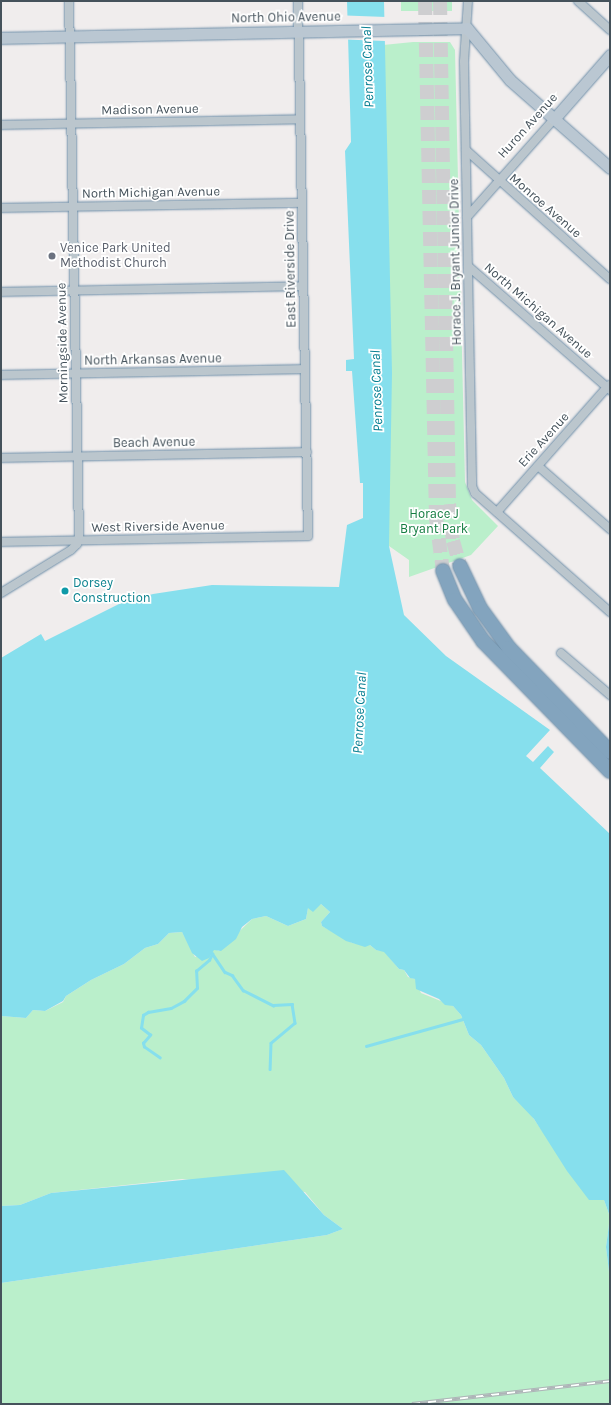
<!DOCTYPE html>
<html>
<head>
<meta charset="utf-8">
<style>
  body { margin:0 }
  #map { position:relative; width:611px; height:1405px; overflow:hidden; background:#f0eded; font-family:Karla,sans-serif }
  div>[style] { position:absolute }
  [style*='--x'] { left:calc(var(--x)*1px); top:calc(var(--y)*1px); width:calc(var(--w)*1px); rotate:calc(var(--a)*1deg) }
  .green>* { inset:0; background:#baefcb; transform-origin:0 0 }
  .water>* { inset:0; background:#86dfed }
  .pier>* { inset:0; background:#f0eded; transform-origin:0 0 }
  .stream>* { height:2.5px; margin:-1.25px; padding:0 1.25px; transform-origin:1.25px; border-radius:1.25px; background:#86dfed }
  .highway-tunnel>* { height:14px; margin-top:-7px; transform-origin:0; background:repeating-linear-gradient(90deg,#ceced0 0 14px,transparent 0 21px) }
  .roads { filter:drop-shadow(0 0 1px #6f8fa9) drop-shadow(0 0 1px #6f8fa9) }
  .street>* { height:8px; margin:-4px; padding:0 4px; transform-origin:4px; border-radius:4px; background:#bbc6cd }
  .secondary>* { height:11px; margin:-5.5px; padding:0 5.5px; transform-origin:5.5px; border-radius:5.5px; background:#bac7d2 }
  .highway>* { height:14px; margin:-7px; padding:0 7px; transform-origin:7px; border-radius:7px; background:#83a4be }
  .rail>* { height:4px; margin-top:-2px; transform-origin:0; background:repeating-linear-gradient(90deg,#fff 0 8px,#afb3b8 0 16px); box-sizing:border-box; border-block:1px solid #afb3b8 }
  .dots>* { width:11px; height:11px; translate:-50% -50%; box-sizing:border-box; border:2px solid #fff; border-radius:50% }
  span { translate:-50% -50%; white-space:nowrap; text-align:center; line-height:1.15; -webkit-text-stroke:3.5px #fff; paint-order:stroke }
  .street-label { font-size:13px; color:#45525b }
  .worship-label { font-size:13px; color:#5b616d }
  .left { translate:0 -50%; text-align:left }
  .park-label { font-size:13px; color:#157d42 }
  .culture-label { font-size:13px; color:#0d838f }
  .water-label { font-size:14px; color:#0a8093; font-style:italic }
  .frame { position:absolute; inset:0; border:2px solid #45525b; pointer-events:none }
</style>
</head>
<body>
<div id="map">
  <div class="green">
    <i style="left:401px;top:1px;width:51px;height:10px"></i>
    <i style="clip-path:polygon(413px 42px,450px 42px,455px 50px,465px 482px,472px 500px,498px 526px,471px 555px,409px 577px,409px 560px,389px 546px,383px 45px)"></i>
    <i style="clip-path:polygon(321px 904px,330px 912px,321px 922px,322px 926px,352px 943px,370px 945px,376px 950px,384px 951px,399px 969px,404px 970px,408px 977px,415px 979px,421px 993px,453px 1006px,461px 1015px,469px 1035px,481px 1045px,504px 1078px,513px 1097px,527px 1109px,589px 1199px,604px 1200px,610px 1217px,606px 1247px,610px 1280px,610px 1404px,1px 1404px,1px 1283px,327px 1235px,343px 1229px,324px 1215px,305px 1192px,182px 1179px,51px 1193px,20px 1205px,1px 1206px,1px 1016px,26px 1018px,33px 1010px,45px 1011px,63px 1002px,66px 996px,91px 980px,124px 964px,145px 948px,158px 944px,169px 933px,182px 932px,195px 957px,215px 949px,219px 951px,252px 919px,266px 916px,288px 926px,306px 919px,308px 908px)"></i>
  </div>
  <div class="water">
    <i style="clip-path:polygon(347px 1px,384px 1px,392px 373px,389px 546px,404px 615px,446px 656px,550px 730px,526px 756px,533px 762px,548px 746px,554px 752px,540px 768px,610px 834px,610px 1280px,606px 1247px,610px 1217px,604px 1200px,589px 1200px,567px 1171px,534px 1119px,513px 1097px,504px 1078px,481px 1045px,469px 1035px,461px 1015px,453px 1006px,445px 1005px,439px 999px,416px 989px,415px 979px,410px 978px,404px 970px,399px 969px,384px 952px,376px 950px,370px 945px,365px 947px,346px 941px,322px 926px,321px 922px,330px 912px,321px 904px,313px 912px,308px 908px,306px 919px,288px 926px,266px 916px,252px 919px,242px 927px,236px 939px,221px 951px,214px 950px,209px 958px,202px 961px,192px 953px,182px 932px,169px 933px,158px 944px,145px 948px,124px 964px,91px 980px,66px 996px,63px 1001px,45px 1011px,33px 1010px,26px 1018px,1px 1016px,1px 658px,41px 634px,45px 641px,119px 604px,153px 594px,212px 585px,339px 587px,347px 525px,363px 518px,363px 483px,360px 483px,352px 371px,346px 371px,346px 360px,354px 359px,345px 151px,351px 142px)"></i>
    <i style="clip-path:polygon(284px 1170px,324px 1215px,343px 1229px,327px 1235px,1px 1283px,1px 1206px,20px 1205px,51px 1193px)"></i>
  </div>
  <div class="pier">
    <i style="left:386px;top:17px;width:24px;height:40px;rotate:92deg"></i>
  </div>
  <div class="stream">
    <i style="--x:212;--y:953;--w:23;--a:56"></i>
    <i style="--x:225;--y:972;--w:8;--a:23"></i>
    <i style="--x:232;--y:975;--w:19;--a:54"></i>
    <i style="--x:243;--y:990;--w:34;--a:27"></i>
    <i style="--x:273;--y:1005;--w:19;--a:-3"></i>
    <i style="--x:292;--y:1004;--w:19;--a:81"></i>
    <i style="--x:295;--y:1023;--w:31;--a:140"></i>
    <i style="--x:271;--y:1043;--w:26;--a:92"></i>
    <i style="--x:366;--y:1046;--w:101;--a:-15.6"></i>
    <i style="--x:160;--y:1058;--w:19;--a:-145"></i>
    <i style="--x:144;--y:1047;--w:4;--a:-104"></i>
    <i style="--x:143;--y:1043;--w:11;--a:-49"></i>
    <i style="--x:150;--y:1035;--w:11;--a:-142"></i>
    <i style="--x:141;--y:1028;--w:13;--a:-81"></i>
    <i style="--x:143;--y:1015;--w:6;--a:-31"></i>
    <i style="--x:148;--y:1012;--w:23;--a:-10"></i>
    <i style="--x:171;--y:1008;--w:15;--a:-28"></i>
    <i style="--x:184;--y:1001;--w:18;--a:-45"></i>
    <i style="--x:197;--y:988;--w:17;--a:-93"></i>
    <i style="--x:196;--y:971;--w:17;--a:-40"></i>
    <i style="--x:209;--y:960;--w:7;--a:-63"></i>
  </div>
  <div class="highway-tunnel">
    <i style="--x:425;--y:1;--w:517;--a:88.78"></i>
    <i style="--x:436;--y:518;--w:53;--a:82.5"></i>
    <i style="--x:440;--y:1;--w:503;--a:88.97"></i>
    <i style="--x:449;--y:504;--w:37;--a:84"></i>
    <i style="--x:453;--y:541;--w:26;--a:74"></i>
  </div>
  <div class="roads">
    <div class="street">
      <i style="--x:468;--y:1;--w:61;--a:93.8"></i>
      <i style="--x:464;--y:62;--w:424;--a:88.9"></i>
      <i style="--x:472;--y:486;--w:8;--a:67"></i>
      <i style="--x:475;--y:493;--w:180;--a:41.4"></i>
      <i style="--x:578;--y:1;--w:43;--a:42.2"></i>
      <i style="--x:1;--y:125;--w:299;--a:-1.1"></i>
      <i style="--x:466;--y:150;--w:193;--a:41.9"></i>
      <i style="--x:1;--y:208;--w:301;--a:-1"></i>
      <i style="--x:467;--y:217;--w:131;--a:-48.4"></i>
      <i style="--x:468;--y:266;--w:189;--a:41.1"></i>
      <i style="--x:1;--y:292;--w:302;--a:-1.1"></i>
      <i style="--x:1;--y:375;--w:304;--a:-1.1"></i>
      <i style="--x:1;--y:458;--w:306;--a:-1.1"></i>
      <i style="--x:538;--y:466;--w:96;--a:41.2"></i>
      <i style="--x:497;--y:512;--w:169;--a:-48.6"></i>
      <i style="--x:1;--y:542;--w:307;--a:-1.1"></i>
      <i style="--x:308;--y:536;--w:535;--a:-91.07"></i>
      <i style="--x:1;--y:593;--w:82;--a:-31.6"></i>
      <i style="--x:71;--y:550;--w:8;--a:-45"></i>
      <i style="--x:77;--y:544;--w:8;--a:-76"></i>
      <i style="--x:79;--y:536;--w:535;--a:-91.07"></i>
      <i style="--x:561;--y:653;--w:65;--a:40.6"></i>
    </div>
    <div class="secondary">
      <i style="--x:1;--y:38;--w:466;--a:-1.2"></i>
      <i style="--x:467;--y:28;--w:67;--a:50.4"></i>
      <i style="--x:510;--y:80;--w:133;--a:41.3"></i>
      <i style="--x:554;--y:119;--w:85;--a:-48.8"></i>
    </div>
    <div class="highway">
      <i style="--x:460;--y:566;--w:47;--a:64.5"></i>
      <i style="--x:480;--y:608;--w:49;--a:54.1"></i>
      <i style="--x:509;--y:648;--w:145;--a:45.8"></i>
      <i style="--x:443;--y:571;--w:31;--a:68"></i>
      <i style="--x:455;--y:600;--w:50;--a:55.7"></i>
      <i style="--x:483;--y:641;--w:182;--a:45.7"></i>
    </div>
  </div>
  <div class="rail">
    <i style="--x:412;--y:1404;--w:199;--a:-6.6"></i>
  </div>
  <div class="dots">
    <i style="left:52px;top:256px;background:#6b7280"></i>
    <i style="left:65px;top:591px;background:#0f9aa8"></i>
  </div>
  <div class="street-label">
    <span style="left:286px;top:18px;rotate:-1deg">North Ohio Avenue</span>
    <span style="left:150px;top:110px;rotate:-1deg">Madison Avenue</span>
    <span style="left:528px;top:126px;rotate:-48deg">Huron Avenue</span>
    <span style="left:151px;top:193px;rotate:-1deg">North Michigan Avenue</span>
    <span style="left:545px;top:206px;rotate:41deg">Monroe Avenue</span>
    <span style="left:456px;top:262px;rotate:-91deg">Horace J. Bryant Junior Drive</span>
    <span style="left:291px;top:269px;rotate:-91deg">East Riverside Drive</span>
    <span style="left:538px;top:311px;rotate:41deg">North Michigan Avenue</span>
    <span style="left:63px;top:343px;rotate:-91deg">Morningside Avenue</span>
    <span style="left:153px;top:360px;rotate:-1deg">North Arkansas Avenue</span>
    <span style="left:544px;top:440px;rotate:-48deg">Erie Avenue</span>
    <span style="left:154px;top:443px;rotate:-1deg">Beach Avenue</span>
    <span style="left:158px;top:527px;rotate:-1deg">West Riverside Avenue</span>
  </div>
  <div class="worship-label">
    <span class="left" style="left:60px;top:256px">Venice Park United<br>Methodist Church</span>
  </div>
  <div class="park-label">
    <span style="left:434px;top:522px">Horace J<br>Bryant Park</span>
  </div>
  <div class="culture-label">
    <span class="left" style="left:73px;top:591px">Dorsey<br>Construction</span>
  </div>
  <div class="water-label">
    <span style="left:368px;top:67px;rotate:-92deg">Penrose Canal</span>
    <span style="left:377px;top:391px;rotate:-92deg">Penrose Canal</span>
    <span style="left:360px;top:713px;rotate:-87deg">Penrose Canal</span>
  </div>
  <div class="frame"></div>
</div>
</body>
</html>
